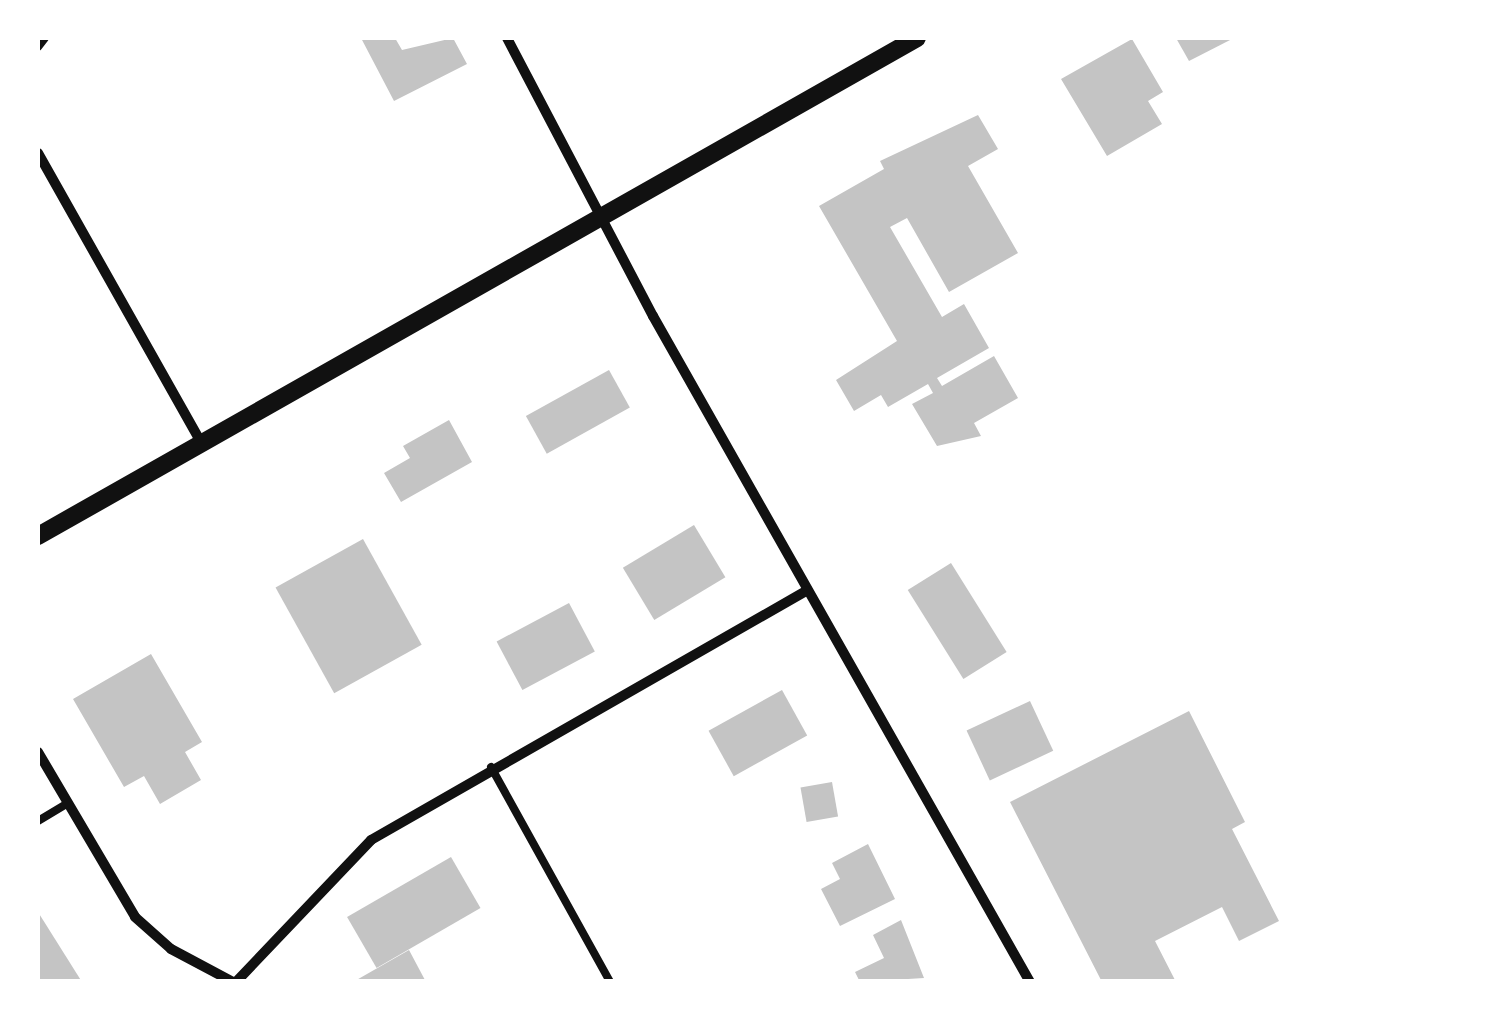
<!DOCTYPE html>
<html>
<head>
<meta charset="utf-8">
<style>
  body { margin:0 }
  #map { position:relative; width:1490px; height:1019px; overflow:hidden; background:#fff; font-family:"PT Sans Narrow",sans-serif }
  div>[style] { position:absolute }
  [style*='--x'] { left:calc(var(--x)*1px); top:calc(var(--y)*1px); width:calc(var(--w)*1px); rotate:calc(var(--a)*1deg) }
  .building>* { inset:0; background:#c4c4c4; transform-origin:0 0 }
  .service>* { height:8px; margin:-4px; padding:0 4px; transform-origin:4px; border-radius:4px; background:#111 }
  .minor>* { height:10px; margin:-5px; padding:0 5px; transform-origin:5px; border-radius:5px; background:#111 }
  .tertiary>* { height:18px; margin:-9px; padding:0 9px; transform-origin:9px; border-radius:9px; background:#111 }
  span { translate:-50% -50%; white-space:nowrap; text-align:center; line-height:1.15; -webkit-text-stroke:8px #fff; paint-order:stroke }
  .frame { position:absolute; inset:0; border:40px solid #fff; pointer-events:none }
</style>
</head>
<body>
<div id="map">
  <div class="building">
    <i style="clip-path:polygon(361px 38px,395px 38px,402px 50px,453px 38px,467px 64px,394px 101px)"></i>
    <i style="clip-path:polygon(1176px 38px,1234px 38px,1189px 61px)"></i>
    <i style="clip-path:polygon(1132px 39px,1163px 92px,1148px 101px,1162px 124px,1107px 156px,1061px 79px)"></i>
    <i style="clip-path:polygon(978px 115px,998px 149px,968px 166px,1018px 253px,949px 292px,907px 218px,890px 227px,942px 317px,964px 304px,989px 348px,937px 378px,942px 386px,994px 356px,1018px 398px,974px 423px,981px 436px,937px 446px,912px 404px,933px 393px,928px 384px,888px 407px,881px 395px,854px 411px,836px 380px,897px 341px,819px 206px,884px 169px,880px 161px)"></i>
    <i style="left:609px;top:370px;width:43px;height:95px;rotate:61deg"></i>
    <i style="clip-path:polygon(449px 420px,472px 462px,401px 502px,384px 473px,410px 458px,403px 446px)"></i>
    <i style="left:694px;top:525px;width:61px;height:83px;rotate:59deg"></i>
    <i style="left:363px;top:539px;width:121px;height:100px;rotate:61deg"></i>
    <i style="left:951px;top:563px;width:105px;height:51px;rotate:58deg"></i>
    <i style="left:569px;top:603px;width:55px;height:82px;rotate:62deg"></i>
    <i style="clip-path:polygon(151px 654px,202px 742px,185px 752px,201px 780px,160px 804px,144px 776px,124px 787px,73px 699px)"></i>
    <i style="left:782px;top:690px;width:52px;height:84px;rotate:61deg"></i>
    <i style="left:1030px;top:701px;width:55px;height:70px;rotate:65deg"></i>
    <i style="clip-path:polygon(1189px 711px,1245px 822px,1232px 829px,1279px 921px,1239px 941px,1222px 907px,1155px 941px,1176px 982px,1102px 982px,1010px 802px)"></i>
    <i style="left:832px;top:782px;width:35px;height:32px;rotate:80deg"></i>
    <i style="clip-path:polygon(868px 844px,895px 899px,840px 926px,821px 889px,840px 879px,832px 863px)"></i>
    <i style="left:451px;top:857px;width:59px;height:120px;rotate:60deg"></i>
    <i style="clip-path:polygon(38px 912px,82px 982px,38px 982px)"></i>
    <i style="clip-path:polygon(901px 920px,924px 978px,860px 982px,855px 972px,884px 958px,873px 935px)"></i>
    <i style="clip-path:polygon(409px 950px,426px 982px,353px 982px)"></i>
  </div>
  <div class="service">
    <i style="--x:38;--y:47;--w:11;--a:-52"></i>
    <i style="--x:491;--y:767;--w:246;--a:61"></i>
    <i style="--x:38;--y:821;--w:35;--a:-31"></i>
  </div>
  <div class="minor">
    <i style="--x:507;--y:38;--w:314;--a:62.3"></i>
    <i style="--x:653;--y:316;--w:765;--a:60.49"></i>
    <i style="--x:38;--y:153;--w:332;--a:60.6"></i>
    <i style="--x:38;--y:752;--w:191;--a:59.5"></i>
    <i style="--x:135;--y:917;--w:48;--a:41.6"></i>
    <i style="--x:171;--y:949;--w:70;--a:28"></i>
    <i style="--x:236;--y:982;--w:196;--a:-46.4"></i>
    <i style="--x:371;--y:840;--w:501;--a:-29.79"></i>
  </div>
  <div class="tertiary">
    <i style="--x:38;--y:536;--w:1010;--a:-29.53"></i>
  </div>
  <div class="frame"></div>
</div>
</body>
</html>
